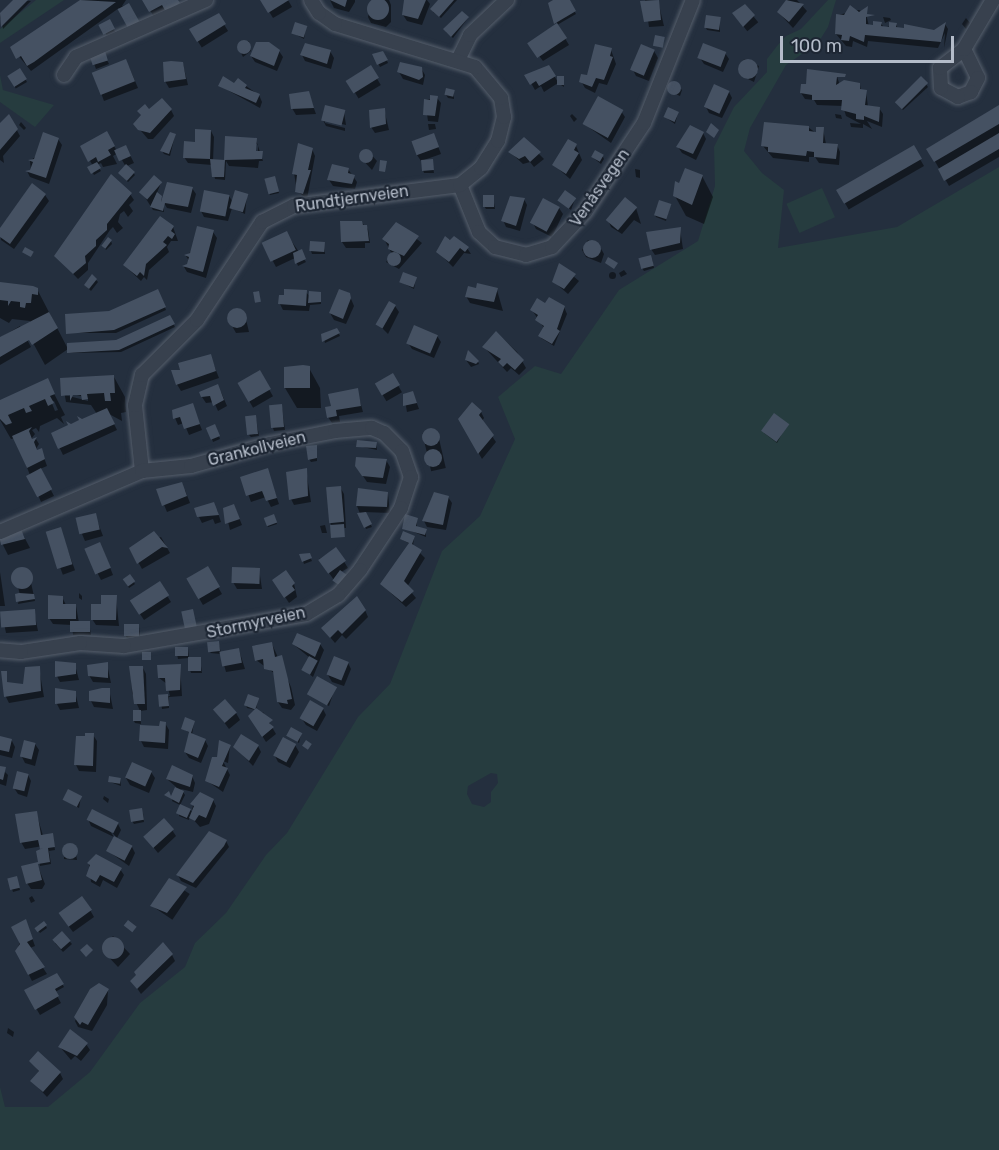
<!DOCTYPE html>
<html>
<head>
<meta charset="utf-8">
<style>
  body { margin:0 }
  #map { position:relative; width:999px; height:1150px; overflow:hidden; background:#242f3e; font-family:Rubik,sans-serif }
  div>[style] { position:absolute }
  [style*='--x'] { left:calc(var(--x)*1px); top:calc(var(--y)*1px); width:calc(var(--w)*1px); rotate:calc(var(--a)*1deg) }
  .green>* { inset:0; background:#263c3f; transform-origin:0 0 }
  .shadow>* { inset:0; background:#0007; transform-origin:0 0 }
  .round { border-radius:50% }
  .building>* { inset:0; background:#455162; transform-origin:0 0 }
  .roads { filter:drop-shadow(0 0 2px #565f6c) drop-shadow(0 0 2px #565f6c) }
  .street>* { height:14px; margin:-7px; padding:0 7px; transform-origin:7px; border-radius:7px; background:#38414e }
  span { translate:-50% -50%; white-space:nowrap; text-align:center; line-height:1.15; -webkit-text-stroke:4.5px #1d2633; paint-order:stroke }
  .street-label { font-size:16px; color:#b4bcc9 }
  .scale { position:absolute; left:780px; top:36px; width:174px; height:27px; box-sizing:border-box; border:3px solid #b4bcc9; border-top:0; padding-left:8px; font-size:18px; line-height:21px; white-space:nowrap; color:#b4bcc9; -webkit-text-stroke:4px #1d2633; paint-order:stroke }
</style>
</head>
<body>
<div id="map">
  <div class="green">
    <i style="clip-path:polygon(36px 0,64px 0,0 43px,0 29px)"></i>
    <i style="clip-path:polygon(evenodd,828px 0,836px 0,828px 27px,818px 43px,786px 65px,750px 128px,744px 151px,762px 173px,784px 190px,778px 248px,897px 227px,999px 167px,999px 1150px,0 1150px,0 1087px,5px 1107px,48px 1107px,90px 1072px,140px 1003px,185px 967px,195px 943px,226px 913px,266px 855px,287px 833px,358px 717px,390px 684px,442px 551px,480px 516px,515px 439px,498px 397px,535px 366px,561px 374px,619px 290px,698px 241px,715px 186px,714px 147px,734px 107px,767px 72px,767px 59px,777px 46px,786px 36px,801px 29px,828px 0,491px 773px,497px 774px,498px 783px,491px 792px,491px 802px,484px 807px,472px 804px,467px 794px,468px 786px,491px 773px)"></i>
    <i style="clip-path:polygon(0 75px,3px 90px,54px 105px,35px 127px,0 102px)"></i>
    <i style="left:822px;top:188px;width:32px;height:39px;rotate:66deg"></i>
  </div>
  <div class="shadow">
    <i style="clip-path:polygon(15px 0,31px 1px,3px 29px,0 15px)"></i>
    <i style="clip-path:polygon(81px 0,126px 0,122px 6px,129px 5px,139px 24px,131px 28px,119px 8px,31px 71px,12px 48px)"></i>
    <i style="clip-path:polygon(144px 0,177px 0,183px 10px,166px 10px,154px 17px)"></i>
    <i style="clip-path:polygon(262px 0,288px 0,292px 7px,273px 18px)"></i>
    <i style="clip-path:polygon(330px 0,355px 0,355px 2px,349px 12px,334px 8px)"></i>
    <i style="clip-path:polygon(372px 0,389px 0,391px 5px,391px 22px,386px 27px,371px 23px,368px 17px)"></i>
    <i style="clip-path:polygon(408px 0,427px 0,430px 4px,422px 25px,407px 21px,403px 15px)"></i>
    <i style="clip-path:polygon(440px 0,457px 0,441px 18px,433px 12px)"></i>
    <i style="clip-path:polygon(556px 0,568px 0,576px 14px,557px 25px,569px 45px,543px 61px,529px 43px,557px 25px)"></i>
    <i style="clip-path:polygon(645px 0,658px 1px,664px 26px,649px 27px)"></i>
    <i style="clip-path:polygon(788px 0,797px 0,807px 11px,793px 28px,778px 12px)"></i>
    <i style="left:745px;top:6px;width:21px;height:14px;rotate:51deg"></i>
    <i style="clip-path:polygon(859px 10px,866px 14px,869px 26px,881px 23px,884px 28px,896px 24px,898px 29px,934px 32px,945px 24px,948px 29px,944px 48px,945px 33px,938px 48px,868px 41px,867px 47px,853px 41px,852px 47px,846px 46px,836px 34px,838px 15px)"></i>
    <i style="left:218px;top:15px;width:19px;height:31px;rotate:58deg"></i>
    <i style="clip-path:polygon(883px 17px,890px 18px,891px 20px,885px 23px)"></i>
    <i style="clip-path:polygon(468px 18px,453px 38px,446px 32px)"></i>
    <i style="clip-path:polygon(966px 18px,970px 23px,966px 29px,962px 24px)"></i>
    <i style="clip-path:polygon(720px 19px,720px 32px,707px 30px,706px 28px)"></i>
    <i style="left:109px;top:21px;width:13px;height:9px;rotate:61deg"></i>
    <i style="clip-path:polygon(306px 27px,304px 39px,293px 33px)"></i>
    <i style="clip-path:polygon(249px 41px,251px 51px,243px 57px,238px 47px)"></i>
    <i style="clip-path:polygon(611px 50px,616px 64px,607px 85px,599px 83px,595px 93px,585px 88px,581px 81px)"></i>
    <i style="clip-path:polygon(279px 51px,283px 57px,277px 71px,255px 62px,251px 56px)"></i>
    <i style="clip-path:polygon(330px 51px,334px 58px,331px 69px,305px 61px,302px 55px)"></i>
    <i style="clip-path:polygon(654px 51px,658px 58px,649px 81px,636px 76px,633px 70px)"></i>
    <i style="clip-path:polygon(383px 52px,388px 63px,380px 67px,374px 55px)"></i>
    <i style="clip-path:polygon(725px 53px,729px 59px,723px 72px,704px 64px,700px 58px)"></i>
    <i style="clip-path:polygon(105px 56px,109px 64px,96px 69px,92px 58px)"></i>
    <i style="clip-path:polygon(744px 59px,759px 66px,754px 82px,740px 75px)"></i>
    <i style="clip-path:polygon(183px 64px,188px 85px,169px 88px,165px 81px)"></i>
    <i style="clip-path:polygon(129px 67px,138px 88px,104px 101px,94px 74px)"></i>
    <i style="left:370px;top:67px;width:21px;height:26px;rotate:59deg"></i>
    <i style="clip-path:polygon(549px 67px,559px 84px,563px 77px,564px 87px,558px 83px,544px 92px,541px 86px,535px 90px,527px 76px)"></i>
    <i style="clip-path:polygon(421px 68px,425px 75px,423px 85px,403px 79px,399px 72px)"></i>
    <i style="left:20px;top:70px;width:14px;height:13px;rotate:60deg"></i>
    <i style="clip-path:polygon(836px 73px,840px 86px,860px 85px,861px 91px,866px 91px,868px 107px,879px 108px,883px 114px,882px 127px,867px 121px,872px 129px,863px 124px,863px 128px,851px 127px,850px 123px,861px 124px,846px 116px,843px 106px,817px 105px,814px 100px,805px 99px,801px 93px,807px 86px)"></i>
    <i style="clip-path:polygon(921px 78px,928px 87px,903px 110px,897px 103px)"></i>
    <i style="clip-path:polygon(672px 82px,682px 90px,680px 96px,669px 91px)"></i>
    <i style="clip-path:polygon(229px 83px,246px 86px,259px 95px,262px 102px,260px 108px,220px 86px)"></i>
    <i style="clip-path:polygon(454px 91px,454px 99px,448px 98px,446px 95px)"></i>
    <i style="clip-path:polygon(729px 92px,732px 98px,722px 118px,709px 113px,706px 107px)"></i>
    <i style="clip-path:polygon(308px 93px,316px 114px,296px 115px,292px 108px)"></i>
    <i style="clip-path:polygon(437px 98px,441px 103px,438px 122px,428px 121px,425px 100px)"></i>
    <i style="clip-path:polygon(999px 107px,999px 157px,949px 186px,928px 149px)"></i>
    <i style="clip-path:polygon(384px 109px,389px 130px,375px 133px,371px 127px)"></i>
    <i style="clip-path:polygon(171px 110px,174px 116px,153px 139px,148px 139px,135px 124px,149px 111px)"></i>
    <i style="clip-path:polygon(621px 111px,625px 117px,611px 143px,584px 124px)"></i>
    <i style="clip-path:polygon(344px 112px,346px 125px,325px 120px,325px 123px,345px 128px,345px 131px,326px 126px,323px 120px)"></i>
    <i style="clip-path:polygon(678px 113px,675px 124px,665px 117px)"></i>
    <i style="clip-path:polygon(572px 114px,577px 119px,574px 122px,570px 116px)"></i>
    <i style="clip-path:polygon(835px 114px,841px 115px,842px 119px,836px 118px)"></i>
    <i style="clip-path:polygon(9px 116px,20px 136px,3px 156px,4px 163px,0 160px,0 126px)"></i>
    <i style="clip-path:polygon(21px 122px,26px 128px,24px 130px,19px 125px)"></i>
    <i style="clip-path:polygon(428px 124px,435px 124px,436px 129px,429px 130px)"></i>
    <i style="clip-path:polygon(808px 127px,817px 134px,823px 129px,826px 144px,837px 145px,840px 152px,839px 165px,819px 163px,815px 157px,809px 157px,809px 162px,773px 158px,763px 146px)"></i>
    <i style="clip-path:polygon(evenodd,211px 131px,214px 137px,213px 161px,225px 162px,227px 138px,256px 140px,263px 161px,259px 161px,258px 168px,229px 166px,226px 161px,225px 180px,215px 179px,212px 165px,188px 163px,184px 157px,211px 131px,255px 144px,258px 144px,258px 152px,255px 152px,255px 144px)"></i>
    <i style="clip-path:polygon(106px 133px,117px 151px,129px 153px,134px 163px,127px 166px,135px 175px,128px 182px,122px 176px,126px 167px,118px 153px,113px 156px,117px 164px,103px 167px,101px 163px,97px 165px,101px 171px,94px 175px,90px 168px,93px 166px,82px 147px)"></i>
    <i style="clip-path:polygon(703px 133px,706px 139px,696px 160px,682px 153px,678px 147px)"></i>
    <i style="clip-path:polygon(175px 135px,170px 156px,164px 154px,162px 151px)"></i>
    <i style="clip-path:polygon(58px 139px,62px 145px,49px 184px,30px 177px,27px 171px,31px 172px,30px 161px)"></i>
    <i style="clip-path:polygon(524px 139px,544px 159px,534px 167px,530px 162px,523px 164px,510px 152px)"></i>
    <i style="clip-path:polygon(436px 141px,441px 154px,421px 161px,417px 155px)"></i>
    <i style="clip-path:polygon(569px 141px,576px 146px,582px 160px,570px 179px,554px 165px)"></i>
    <i style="left:913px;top:147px;width:22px;height:87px;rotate:60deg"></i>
    <i style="clip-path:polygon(312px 149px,315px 156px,307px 199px,297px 191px,294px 173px)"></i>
    <i style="clip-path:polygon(367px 150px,377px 161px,372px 170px,360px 157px)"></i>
    <i style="clip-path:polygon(592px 157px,603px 157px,604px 159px,601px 164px)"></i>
    <i style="clip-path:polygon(432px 161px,434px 173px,424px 173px,423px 170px)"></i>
    <i style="clip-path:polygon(348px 169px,357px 182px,355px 189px,333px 186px,329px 180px)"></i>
    <i style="clip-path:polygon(635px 169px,640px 170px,640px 178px,636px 177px)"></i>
    <i style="clip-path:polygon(702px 176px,713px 197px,704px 224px,686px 216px,675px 196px,680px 185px)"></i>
    <i style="clip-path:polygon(265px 180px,276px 180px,279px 193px,270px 195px)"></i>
    <i style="clip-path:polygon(161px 183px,156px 195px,164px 201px,192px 188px,196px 194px,191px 213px,167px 208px,164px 203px,164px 212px,153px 210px,143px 194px)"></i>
    <i style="clip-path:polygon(130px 194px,134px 200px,129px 205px,133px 211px,128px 217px,124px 211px,120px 214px,118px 222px,123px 228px,117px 233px,113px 227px,110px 230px,88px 263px,88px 270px,78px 279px,56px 256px)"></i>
    <i style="clip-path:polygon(45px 195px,49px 201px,14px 249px,1px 240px,0 230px)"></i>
    <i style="clip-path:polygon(247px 195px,245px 214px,232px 208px,228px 221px,204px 217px,201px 211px,229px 196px,234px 204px)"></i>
    <i style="clip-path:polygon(493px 197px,495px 209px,486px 209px,484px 206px)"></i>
    <i style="clip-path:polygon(524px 199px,527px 205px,520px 231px,506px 227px,503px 220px)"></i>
    <i style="clip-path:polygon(575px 199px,571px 210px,560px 201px)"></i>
    <i style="clip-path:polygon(670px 205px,666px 221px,656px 217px,655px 215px)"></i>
    <i style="clip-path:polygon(559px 208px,563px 214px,552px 237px,536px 229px,533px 223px)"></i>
    <i style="clip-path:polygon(636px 208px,641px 224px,634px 220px,622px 234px,611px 227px,608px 220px)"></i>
    <i style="clip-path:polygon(160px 218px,173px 227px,178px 241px,171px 241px,167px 247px,169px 252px,149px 270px,147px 280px,144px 277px,141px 281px,125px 266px)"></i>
    <i style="clip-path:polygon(361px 222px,368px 229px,370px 243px,365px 243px,365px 248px,346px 248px,342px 242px)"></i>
    <i style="clip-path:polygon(397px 224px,422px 243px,399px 269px,386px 262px,392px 254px,384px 239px)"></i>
    <i style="clip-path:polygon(680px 229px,683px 249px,655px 255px,651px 249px)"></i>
    <i style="clip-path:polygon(213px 232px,217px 238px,206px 278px,187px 272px,184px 267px,190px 262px,186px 256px)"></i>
    <i style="clip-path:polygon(446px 238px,467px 248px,471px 254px,464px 253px,453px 267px,438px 252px)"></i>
    <i style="clip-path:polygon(290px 239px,306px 262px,298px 266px,295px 258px,276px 267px,264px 244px)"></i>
    <i style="clip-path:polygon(588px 240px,600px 247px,604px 254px,601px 263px,586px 257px,582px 250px)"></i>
    <i style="clip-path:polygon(111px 241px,112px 244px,106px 250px,104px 247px)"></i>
    <i style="clip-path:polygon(324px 243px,325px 254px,312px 254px,311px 251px)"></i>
    <i style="clip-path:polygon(652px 259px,654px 268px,644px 271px,642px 268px)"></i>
    <i style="clip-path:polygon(560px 265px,579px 281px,568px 294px,554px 282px)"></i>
    <i style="clip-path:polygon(624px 270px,627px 274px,621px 277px,619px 273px)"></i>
    <i class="round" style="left:608.5px;top:271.5px;width:7px;height:7px"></i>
    <i style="clip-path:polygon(416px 278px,414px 289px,401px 282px)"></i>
    <i style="clip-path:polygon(96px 280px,98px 282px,91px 291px,85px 285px)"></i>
    <i style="clip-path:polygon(0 284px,37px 289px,68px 349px,45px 365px,25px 328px,31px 325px,30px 321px,12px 319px,9px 323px,0 318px)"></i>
    <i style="clip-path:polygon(497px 290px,503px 311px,470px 303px,466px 296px)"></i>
    <i style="clip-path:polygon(158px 291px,166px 310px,116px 333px,68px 333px)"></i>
    <i style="clip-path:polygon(306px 292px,310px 297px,321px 293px,321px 304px,310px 305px,309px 311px,283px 310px,280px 304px)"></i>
    <i style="clip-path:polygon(349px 294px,354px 306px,346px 324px,334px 320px,330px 313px)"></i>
    <i style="clip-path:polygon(546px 305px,564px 307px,567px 314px,554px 346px,541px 338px,544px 328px,532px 310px)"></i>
    <i style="clip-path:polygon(395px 306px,399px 312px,388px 334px,379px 325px)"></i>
    <i style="clip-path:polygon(244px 311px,249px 332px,236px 333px,227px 317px,232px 316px,231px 312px)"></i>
    <i style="clip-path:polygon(170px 317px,175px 327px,121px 352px,69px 353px,117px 341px)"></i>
    <i style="clip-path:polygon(20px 326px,31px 347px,0 365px,0 338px)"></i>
    <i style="clip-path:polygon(337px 330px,340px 336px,325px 343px,323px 335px)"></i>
    <i style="clip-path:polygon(497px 333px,517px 352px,526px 368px,519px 375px,511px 368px,507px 372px,484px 347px)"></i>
    <i style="clip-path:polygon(437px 336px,441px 342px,434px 358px,412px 349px,408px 343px)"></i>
    <i style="clip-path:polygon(210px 355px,219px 378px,181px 391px,175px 381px)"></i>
    <i style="clip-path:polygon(466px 360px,478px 362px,479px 364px,471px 367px)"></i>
    <i style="clip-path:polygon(309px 368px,320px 388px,321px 408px,297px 408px,285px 388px)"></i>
    <i style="left:259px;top:372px;width:28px;height:23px;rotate:60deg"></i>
    <i style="left:392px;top:375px;width:20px;height:18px;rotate:60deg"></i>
    <i style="clip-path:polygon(evenodd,114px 377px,125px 397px,126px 412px,121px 413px,122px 421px,109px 414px,117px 430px,63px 455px,53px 434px,97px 414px,91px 405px,66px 402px,62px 380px,82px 379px,84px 384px,84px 379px,114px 377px,66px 392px,88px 398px,88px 401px,65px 395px,66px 392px)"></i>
    <i style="clip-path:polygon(evenodd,47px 380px,65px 415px,61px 417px,64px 424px,57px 418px,40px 426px,39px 432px,36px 428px,32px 430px,35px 434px,28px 443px,36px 439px,39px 444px,34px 452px,41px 449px,47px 466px,40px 469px,54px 496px,41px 502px,15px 438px,11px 439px,0 420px,0 402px,47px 380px,51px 401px,54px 401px,58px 410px,55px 411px,51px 401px)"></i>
    <i style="clip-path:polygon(357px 390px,363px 412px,339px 416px,340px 422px,332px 423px,328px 417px)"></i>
    <i style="clip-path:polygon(221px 392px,227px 406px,218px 411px,214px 402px,206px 403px,202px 397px)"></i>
    <i style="clip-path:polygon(413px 393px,419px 409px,407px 412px,404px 395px)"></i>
    <i style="clip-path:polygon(192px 405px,202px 430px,189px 435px,184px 423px,178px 425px,175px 418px)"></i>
    <i style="clip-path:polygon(282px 408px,285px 430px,274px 431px,273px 428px)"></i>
    <i style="clip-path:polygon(481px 412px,484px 418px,482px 421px,496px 442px,482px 459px,459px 419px)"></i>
    <i style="clip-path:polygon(256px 419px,259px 436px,251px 437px,249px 435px)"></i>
    <i style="clip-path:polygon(787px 425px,777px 443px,764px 433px)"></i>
    <i style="clip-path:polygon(216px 428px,220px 439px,213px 442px,212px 439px)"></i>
    <i style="left:437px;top:430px;width:39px;height:15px;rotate:77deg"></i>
    <i style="clip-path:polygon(376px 443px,377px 450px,358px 446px)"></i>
    <i style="clip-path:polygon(317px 446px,317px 461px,311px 462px,309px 459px)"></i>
    <i style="clip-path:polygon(386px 460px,390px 467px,386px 484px,367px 482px,361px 473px)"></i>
    <i style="clip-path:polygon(267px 470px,279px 504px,271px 507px,266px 497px,251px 502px,242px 478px)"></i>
    <i style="clip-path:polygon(306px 470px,311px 502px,294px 505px,291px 499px)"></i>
    <i style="clip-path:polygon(340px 487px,344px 494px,346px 528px,332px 527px,330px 522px)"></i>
    <i style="clip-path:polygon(158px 490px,185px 490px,190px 503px,167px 512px)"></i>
    <i style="clip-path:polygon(388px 494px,390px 513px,364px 512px,372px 527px,366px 529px,357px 506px)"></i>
    <i style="clip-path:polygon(448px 497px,452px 503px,446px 530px,427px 527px,424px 521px)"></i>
    <i style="clip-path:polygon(234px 505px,242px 525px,230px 530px,225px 509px)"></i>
    <i style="clip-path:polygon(217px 510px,221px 522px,215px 524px,213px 519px,202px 523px,199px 517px)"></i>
    <i style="clip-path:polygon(95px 515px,103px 536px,85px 541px,82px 534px)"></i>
    <i style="clip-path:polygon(275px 518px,277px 524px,268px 527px,267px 525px)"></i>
    <i style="clip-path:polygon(417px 519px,417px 528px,426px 530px,426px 537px,404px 528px)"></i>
    <i style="clip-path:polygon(325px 525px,327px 533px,322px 533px,320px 526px)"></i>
    <i style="left:60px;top:529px;width:44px;height:13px;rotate:70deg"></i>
    <i style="clip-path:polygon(21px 531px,30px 548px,8px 555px,1px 541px)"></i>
    <i style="clip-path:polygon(161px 537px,170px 553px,142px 569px,131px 549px)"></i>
    <i style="clip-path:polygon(414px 537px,413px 546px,425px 558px,407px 587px,416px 598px,406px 607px,381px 584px,410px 544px,401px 539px)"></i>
    <i style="clip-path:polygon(336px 549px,348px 568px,341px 572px,339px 587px,319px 559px)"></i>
    <i style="clip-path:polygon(86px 550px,103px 550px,113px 575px,101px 580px)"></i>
    <i style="clip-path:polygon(310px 557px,312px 561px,304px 564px,303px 561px)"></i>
    <i style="left:207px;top:568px;width:30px;height:22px;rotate:60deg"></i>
    <i style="clip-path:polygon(28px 569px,35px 601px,18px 604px,20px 595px,14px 571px)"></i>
    <i style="clip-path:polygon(259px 569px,262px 589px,237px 589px,233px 582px)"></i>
    <i style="clip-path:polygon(0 572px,5px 606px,0 606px)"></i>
    <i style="clip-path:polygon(129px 576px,135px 584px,129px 588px,124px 580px)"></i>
    <i style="clip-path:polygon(159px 583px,171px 602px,144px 620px,136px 608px)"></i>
    <i style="clip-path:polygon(294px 584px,297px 597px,289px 603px,278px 586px)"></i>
    <i style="clip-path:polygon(79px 593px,82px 596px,82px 600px,79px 598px)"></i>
    <i style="clip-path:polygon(62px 597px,66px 605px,76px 606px,79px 623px,89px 623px,91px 635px,73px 635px,72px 625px,53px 624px,49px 618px)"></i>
    <i style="clip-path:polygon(116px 597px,119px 626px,96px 625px,92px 619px)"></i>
    <i style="clip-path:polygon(365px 610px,368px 617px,346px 639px,342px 635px,335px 643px,323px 629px)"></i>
    <i style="clip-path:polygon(34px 611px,38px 631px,6px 633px,2px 613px)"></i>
    <i style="clip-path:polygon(139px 626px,140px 638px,127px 638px,125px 635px)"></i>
    <i style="clip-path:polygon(272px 644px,291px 687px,295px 705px,291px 710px,282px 708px,278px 702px,274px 673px,256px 660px)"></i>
    <i style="clip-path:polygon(293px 644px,320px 644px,324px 650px,313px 677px,304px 670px,310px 658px)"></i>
    <i style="clip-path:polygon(219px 645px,221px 653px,239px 650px,245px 669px,226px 672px,221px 654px,210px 653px)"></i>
    <i style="clip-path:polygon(176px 649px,188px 649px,189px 658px,178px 659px)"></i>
    <i style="clip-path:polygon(200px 659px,202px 673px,191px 673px,190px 670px)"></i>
    <i style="clip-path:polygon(348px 663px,351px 669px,344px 686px,332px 682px,328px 675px)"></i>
    <i style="clip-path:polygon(107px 664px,111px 683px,93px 682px,89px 675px)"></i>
    <i style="clip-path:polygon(75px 665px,79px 680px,60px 682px,57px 676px)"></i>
    <i style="clip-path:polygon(180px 665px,182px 696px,169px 697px,169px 708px,162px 709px,160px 696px,170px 696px,167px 684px,159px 678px,159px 666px)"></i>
    <i style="clip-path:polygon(39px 668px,44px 697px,9px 703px,6px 697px,6px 673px,7px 684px,25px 686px)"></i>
    <i style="clip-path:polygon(131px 668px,143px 668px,146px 674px,147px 710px,140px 711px,132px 693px)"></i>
    <i style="clip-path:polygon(335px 688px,329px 706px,310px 695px)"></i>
    <i style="clip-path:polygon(109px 689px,113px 709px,94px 707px,91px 701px)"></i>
    <i style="clip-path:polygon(75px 692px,79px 708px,60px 710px,57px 704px)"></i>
    <i style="clip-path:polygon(258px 699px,256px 710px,247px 708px,246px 705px)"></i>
    <i style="clip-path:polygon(323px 709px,326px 715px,317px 731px,306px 725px,302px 719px)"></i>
    <i style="clip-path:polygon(215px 710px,236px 713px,240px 720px,229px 729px)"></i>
    <i style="clip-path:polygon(140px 712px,141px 724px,135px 723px,134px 721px)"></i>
    <i style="clip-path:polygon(263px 712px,276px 734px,266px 742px,254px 723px)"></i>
    <i style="clip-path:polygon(194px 722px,192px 735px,205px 740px,208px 746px,201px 763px,189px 758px,185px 752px,190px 733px,183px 729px)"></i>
    <i style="clip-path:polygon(165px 723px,169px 730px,168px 749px,144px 747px,141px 741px)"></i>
    <i style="clip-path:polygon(301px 734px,299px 743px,288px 736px)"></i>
    <i style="clip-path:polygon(93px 735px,97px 741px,96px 772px,79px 771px,76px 765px)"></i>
    <i style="clip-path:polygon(0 738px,12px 741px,15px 747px,12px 758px,0 755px)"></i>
    <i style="clip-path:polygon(35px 744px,39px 750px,35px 766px,25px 763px,22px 757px)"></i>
    <i style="clip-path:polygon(295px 745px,299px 752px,290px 768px,278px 762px,275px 756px)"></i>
    <i style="clip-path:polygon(230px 746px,228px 763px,223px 761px,230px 775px,223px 792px,207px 781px)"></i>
    <i style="clip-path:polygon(258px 746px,261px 752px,253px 766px,235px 747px)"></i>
    <i style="clip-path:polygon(0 767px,8px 775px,6px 786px,0 784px)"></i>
    <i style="clip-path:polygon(151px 772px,155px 778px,149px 793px,130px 785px,126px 778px)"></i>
    <i style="clip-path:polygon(28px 775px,31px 781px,27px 797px,18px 794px,14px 788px)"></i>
    <i style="clip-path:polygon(192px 776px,195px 783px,193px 792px,181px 789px,185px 795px,180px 805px,172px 801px,176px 787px,167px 779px)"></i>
    <i style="clip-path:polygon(120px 779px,121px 786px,110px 782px)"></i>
    <i style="clip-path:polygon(104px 796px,109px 799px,108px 803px,103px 799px)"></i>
    <i style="clip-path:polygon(81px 797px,79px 808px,65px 800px)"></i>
    <i style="clip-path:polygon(194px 799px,213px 800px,216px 806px,209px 824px,200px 827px,190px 816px,189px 820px,179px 816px,181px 806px,192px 811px)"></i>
    <i style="clip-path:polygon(36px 812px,44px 839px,53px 838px,55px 850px,49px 851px,51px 864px,40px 866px,38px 852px,46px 851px,43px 846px,25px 849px,21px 842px)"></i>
    <i style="clip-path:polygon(143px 813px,144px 822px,134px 824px,132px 821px)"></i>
    <i style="clip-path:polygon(88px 819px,118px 824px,121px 830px,117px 838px,108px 828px,114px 837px,91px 826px)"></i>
    <i style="clip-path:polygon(172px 830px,176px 836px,158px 853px,149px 842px)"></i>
    <i style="clip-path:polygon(226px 841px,229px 847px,196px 888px,181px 881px,178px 875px)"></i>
    <i style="clip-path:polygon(64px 846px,75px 848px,77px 860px,64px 859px)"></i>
    <i style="clip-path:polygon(132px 847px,135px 853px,129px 866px,108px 851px)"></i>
    <i style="clip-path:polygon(96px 856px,120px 869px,124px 875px,117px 888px,103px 880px,100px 887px,91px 882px,89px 863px)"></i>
    <i style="clip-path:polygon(37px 864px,45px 884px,42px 889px,31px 889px,27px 883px)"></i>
    <i style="clip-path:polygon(9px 880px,17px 881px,20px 890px,13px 892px)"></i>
    <i style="left:169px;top:880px;width:25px;height:31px;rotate:34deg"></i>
    <i style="clip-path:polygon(32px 896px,35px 901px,31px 903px,29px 898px)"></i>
    <i style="clip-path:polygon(90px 910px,94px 917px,73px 932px,64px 920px)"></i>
    <i style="clip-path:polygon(26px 921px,35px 946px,30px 948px,47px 974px,32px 981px,17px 951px)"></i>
    <i style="clip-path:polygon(44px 923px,47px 928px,40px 933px,36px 928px)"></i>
    <i style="clip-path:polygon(62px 933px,72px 944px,63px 952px,55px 943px)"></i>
    <i style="clip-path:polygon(113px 936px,130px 954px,118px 967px,102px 950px)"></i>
    <i style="clip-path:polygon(172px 955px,175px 961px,141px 994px,132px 981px)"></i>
    <i style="clip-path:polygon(57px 975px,64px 987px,55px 992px,61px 1003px,40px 1015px,26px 991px)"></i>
    <i style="clip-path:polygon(108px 990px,107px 1005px,92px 1031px,78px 1027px,75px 1021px,91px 991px)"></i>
    <i style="clip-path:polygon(8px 1028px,14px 1032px,13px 1037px,7px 1033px)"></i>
    <i style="clip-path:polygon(86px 1044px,90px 1050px,81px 1061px,75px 1056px,71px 1060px,60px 1047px)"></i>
    <i style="clip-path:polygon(31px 1061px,60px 1073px,63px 1079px,47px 1097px,32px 1081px,40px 1073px)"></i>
  </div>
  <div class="building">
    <i class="round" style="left:367px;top:-2px;width:22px;height:22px"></i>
    <i style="clip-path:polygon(13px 0,28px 0,1px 27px,0 13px)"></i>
    <i style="clip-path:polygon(80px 0,116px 2px,34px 62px,27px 66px,21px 56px,16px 59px,10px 47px)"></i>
    <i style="clip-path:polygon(142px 0,178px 0,180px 3px,166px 12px,162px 5px,149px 12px)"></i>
    <i style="clip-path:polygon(260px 0,289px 0,268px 13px)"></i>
    <i style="clip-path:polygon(330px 0,347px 0,345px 7px)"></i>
    <i style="clip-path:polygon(404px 0,426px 0,418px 19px,402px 15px)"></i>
    <i style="clip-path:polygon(438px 0,454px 0,439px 17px,430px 9px)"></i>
    <i style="clip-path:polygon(553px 0,570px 0,576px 11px,554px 24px,548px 3px)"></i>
    <i style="clip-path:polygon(659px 0,661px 20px,644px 22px,640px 1px)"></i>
    <i style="clip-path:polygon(786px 0,804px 4px,789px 22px,777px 12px)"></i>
    <i style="left:129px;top:3px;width:21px;height:13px;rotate:61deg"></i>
    <i style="clip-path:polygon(745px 4px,755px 15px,743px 27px,732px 13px)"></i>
    <i style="clip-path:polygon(850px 5px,859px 12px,868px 6px,867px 14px,875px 15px,866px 17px,866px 24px,873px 25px,873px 21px,882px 22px,881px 26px,889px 27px,889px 22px,897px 23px,896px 27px,904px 28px,904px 24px,934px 30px,946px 22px,941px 42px,865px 35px,864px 42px,850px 36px,849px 41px,841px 40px,842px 35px,835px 34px,836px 14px,844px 15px)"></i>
    <i style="clip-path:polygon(462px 11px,469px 17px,451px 37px,443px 29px)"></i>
    <i style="clip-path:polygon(219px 13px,226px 24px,197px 42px,189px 29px)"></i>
    <i style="left:706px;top:15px;width:15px;height:13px;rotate:8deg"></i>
    <i style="left:110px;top:19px;width:11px;height:13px;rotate:63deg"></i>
    <i style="left:295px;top:22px;width:13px;height:12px;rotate:18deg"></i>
    <i style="left:557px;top:23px;width:18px;height:36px;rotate:56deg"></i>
    <i style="left:655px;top:35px;width:10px;height:11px;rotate:11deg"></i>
    <i class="round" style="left:237px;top:40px;width:14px;height:14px"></i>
    <i style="clip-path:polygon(256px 42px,269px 42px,280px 50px,274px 66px,250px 56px)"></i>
    <i style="clip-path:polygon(305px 43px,331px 50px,327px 64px,300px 55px)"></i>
    <i style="left:703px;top:43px;width:25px;height:16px;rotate:21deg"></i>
    <i style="clip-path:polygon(595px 44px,612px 48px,610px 56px,613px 57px,604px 80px,596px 78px,592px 87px,579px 82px,581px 74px,587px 75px)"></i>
    <i style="left:641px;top:44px;width:15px;height:28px;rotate:23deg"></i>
    <i style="left:105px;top:51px;width:10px;height:16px;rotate:73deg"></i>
    <i style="clip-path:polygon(383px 51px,388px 60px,377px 65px,372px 54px)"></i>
    <i style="left:126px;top:59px;width:24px;height:37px;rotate:68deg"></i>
    <i class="round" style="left:738px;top:59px;width:20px;height:20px"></i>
    <i style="clip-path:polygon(171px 61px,183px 62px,186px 79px,164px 82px,163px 62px)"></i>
    <i style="clip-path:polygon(400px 62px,422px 67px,423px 77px,419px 80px,397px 72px)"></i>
    <i style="left:371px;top:65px;width:15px;height:30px;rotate:58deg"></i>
    <i style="clip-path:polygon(549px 65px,556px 76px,539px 86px,536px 81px,530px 85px,524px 75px)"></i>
    <i style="left:20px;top:68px;width:13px;height:15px;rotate:58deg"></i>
    <i style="clip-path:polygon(807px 69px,846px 74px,845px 77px,837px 77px,836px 85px,844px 80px,860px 83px,860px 89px,867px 90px,865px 105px,880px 107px,879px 122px,864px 116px,864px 120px,856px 119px,856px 114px,841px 110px,842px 100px,812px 100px,812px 95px,800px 93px,801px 84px,806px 84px)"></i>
    <i style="clip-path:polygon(223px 76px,234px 83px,238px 78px,247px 85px,245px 88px,260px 94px,256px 103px,218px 86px)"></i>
    <i style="left:557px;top:76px;width:7px;height:9px"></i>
    <i style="left:921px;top:76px;width:10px;height:37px;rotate:45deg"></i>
    <i class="round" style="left:667px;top:81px;width:14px;height:14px"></i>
    <i style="left:714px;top:84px;width:17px;height:25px;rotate:24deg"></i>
    <i style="left:446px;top:88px;width:9px;height:7px;rotate:13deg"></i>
    <i style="clip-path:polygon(309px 91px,314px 108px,291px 109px,289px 94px)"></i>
    <i style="clip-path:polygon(430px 95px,438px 96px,435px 116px,423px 115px,424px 99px,430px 100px)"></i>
    <i style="left:598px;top:96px;width:29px;height:32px;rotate:29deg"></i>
    <i style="clip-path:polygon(162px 98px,172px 109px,150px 133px,138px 130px,133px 124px,141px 115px,137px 111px,145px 104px,149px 109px)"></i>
    <i style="left:325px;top:105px;width:21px;height:16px;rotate:14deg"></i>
    <i style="clip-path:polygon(999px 105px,999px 124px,934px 162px,926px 149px)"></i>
    <i style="left:668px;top:107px;width:12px;height:11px;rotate:24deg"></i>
    <i style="clip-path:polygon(385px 108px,386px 124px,370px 128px,369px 110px)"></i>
    <i style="clip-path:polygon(9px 114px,18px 129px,0 150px,0 123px)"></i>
    <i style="clip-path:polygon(764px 122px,809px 126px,809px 131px,816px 132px,816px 127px,824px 127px,823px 143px,838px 144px,836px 159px,814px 157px,814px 152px,807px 151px,806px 156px,768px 152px,768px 147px,761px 146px)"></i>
    <i style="clip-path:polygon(711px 123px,719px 130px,714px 138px,706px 132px)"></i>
    <i style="clip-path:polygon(690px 125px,704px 132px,693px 154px,676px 147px)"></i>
    <i style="clip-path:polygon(195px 129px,211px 130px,210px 159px,183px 158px,184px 141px,195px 142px)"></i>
    <i style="clip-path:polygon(107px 131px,115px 146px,108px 150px,111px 155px,98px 162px,96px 157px,88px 162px,80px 146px)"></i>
    <i style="clip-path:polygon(43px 132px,59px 138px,46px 178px,25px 171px,30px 170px,33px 162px,28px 160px,34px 159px)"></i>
    <i style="clip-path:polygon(170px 132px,176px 134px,169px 154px,160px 151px)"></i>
    <i style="left:434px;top:133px;width:15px;height:24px;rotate:70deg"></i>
    <i style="clip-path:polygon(999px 133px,999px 149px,944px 181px,938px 169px)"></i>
    <i style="clip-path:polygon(225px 136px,257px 138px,256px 151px,263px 151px,262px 159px,224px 160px)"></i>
    <i style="clip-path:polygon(524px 137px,541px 152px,530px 162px,525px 156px,519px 159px,508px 152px)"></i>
    <i style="clip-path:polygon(568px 139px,577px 144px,574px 150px,579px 153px,566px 174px,552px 165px)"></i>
    <i style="clip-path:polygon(298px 143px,313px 148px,308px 170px,311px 170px,303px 194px,295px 192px,297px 175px,292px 174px)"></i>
    <i style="left:126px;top:145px;width:12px;height:13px;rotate:66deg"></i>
    <i style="left:914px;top:145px;width:16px;height:90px;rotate:60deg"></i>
    <i class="round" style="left:359px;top:149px;width:14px;height:14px"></i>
    <i style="left:595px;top:150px;width:10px;height:8px;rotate:29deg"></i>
    <i style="clip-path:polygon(210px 159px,225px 160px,224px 177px,212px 177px)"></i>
    <i style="left:433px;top:159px;width:11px;height:12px;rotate:85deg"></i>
    <i style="clip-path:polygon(380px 160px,387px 161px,385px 172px,379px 171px)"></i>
    <i style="clip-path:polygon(97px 162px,101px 168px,91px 174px,87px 167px)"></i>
    <i style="left:126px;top:164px;width:12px;height:12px;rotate:42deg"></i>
    <i style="clip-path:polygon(332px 164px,349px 168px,348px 173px,355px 175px,352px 184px,327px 180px)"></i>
    <i style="clip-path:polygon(685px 168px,703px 175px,692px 205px,673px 196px,675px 181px,679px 183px)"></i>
    <i style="clip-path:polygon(111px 174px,132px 193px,107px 224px,107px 230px,96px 240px,96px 246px,85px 256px,86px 263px,73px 274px,54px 256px)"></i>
    <i style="left:154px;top:175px;width:11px;height:23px;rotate:41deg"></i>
    <i style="left:275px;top:176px;width:16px;height:11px;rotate:75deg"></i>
    <i style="clip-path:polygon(167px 182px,193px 187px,188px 207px,165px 203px,163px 211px,150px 207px,157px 192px,162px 196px,161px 202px)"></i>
    <i style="clip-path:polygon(32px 183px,46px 194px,10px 244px,0 237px,0 228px)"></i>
    <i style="left:204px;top:190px;width:26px;height:22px;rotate:11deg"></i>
    <i style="left:235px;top:190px;width:14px;height:19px;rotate:17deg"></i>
    <i style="left:565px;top:190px;width:14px;height:13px;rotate:36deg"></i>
    <i style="left:483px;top:195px;width:11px;height:12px"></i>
    <i style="clip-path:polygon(510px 196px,525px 198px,516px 226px,501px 221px)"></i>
    <i style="left:625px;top:197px;width:16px;height:30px;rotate:40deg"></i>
    <i style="left:543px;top:198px;width:19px;height:28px;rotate:28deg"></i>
    <i style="left:659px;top:200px;width:13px;height:16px;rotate:18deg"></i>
    <i style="clip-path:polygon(160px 216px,174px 226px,171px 231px,175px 234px,172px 239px,168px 236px,163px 242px,167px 245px,146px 264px,144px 276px,140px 272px,137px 276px,123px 265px)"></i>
    <i style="clip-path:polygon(340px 221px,362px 221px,363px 225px,367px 225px,369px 241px,341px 242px)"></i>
    <i style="clip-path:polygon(396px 222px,419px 236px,404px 256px,388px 249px,389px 244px,382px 239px)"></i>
    <i style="clip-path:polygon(197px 226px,214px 230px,203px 272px,182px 266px,187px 264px,189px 257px,184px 255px,190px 253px)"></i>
    <i style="clip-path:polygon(681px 227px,680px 243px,650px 250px,646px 232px)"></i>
    <i style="left:287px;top:231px;width:21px;height:28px;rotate:65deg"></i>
    <i style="clip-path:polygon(445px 236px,450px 240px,454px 236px,469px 247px,465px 252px,460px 248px,449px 262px,436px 252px)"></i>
    <i style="left:108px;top:237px;width:5px;height:11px;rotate:37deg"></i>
    <i class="round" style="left:583px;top:240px;width:18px;height:18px"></i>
    <i style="left:310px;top:241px;width:15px;height:10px;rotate:4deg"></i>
    <i style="left:25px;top:247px;width:10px;height:6px;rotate:29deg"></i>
    <i style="clip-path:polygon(302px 249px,306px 259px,295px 264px,293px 253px)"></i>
    <i class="round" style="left:387px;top:252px;width:14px;height:14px"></i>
    <i style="left:651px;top:255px;width:11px;height:13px;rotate:75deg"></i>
    <i style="clip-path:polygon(608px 257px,618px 263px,614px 269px,605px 263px)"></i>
    <i style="clip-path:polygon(559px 263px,576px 274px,564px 289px,552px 282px)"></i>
    <i style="left:403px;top:272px;width:15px;height:11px;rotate:20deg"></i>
    <i style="clip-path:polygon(92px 274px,97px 279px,89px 289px,84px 285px)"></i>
    <i style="clip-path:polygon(0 282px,33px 286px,38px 288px,38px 295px,32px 294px,31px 303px,26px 303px,25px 308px,20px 307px,20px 302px,11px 301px,8px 306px,8px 301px,0 300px)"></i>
    <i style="clip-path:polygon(477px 283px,498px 288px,494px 302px,465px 297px,468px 286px,476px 288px)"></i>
    <i style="clip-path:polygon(158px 289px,166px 307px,114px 330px,66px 334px,65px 314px,109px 311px)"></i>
    <i style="clip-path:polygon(284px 289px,307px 290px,306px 306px,278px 304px,279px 295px,284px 295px)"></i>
    <i style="clip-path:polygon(339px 289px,350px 293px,351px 298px,343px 319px,329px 313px)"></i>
    <i style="left:259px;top:291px;width:11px;height:6px;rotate:80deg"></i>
    <i style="clip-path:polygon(309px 291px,321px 292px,321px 302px,308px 303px)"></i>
    <i style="clip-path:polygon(549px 297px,565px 306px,557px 329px,560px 331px,552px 344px,538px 336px,544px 326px,535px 320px,538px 315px,530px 310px,537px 298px,545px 303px)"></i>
    <i style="left:389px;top:301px;width:8px;height:27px;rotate:30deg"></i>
    <i class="round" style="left:227px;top:308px;width:20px;height:20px"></i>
    <i style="clip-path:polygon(49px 312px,58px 328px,32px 345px,29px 340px,0 357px,0 337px)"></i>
    <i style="clip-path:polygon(170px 315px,175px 324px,119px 350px,67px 353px,67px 343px,116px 340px)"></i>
    <i style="left:414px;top:325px;width:26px;height:20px;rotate:23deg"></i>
    <i style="clip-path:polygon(337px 328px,340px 333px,322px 342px,321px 334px)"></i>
    <i style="clip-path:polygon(496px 331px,524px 360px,515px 370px,507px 363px,503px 367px,498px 362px,501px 359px,482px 347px)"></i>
    <i style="clip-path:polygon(468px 350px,479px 361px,476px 364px,465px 360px)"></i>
    <i style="clip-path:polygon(211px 354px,216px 371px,176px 385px,171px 370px,180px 370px,178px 363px)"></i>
    <i style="clip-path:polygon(303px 365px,310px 366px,310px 388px,284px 388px,284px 367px)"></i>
    <i style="left:260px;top:370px;width:22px;height:26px;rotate:60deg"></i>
    <i style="left:393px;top:373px;width:14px;height:21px;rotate:60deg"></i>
    <i style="clip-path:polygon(114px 375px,115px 393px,110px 393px,111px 401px,105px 401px,104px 393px,87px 394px,88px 399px,82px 400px,81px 395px,73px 395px,70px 401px,70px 395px,61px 396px,60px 378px)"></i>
    <i style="clip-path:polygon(48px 378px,55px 394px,50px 396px,54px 403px,48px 406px,45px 399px,29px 406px,32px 411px,26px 413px,24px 408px,8px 415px,12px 423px,6px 425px,0 419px,0 400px)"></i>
    <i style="clip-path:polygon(218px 384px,224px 400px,213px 406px,210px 396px,201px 397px,199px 392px)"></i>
    <i style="clip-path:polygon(358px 388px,361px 406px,336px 410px,337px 416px,327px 418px,325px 407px,331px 406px,328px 394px)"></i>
    <i style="clip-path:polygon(413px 391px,417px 403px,403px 406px,403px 394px)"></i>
    <i style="clip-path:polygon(472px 402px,482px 411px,479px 415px,494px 435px,478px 454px,458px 419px)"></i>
    <i style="clip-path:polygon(193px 403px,200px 424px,184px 429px,180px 417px,173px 419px,172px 410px)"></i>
    <i style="left:282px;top:404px;width:23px;height:13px;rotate:85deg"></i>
    <i style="clip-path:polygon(107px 408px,115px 424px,58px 449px,51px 433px,68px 425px,66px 421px,71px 424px,79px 420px,77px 416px,82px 419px)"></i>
    <i style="left:774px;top:413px;width:19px;height:22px;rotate:36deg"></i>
    <i style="left:256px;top:415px;width:19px;height:11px;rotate:84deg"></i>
    <i style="left:215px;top:424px;width:13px;height:10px;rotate:67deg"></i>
    <i style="clip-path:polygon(32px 427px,29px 431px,32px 439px,37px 437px,34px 442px,37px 450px,42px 448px,45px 459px,27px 468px,12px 436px)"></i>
    <i class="round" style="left:422px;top:428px;width:18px;height:18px"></i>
    <i style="clip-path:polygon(357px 440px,377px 442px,376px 448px,356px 447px)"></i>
    <i style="clip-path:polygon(317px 445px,317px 458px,308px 460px,306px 446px)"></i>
    <i class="round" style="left:424px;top:449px;width:18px;height:18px"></i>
    <i style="clip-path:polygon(356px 457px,387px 459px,383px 478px,362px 476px,355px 466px)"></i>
    <i style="left:41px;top:468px;width:24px;height:17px;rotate:62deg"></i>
    <i style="clip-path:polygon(268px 468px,277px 498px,266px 501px,262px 491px,246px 496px,240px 477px)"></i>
    <i style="clip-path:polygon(307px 468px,308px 496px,289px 500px,286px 472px)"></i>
    <i style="clip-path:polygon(182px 482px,187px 496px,162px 506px,156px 489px)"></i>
    <i style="left:341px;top:486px;width:36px;height:15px;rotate:85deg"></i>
    <i style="clip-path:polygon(358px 488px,388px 492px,387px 507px,356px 506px)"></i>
    <i style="clip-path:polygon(434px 492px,449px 496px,443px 525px,422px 521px)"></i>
    <i style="clip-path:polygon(214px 502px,219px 515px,197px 517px,194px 508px)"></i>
    <i style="clip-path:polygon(234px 504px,240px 519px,225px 524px,223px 508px)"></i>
    <i style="clip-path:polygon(366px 512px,372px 524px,364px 528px,357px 513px)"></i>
    <i style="left:96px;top:513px;width:17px;height:21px;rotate:77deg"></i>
    <i style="left:274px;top:514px;width:9px;height:11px;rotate:69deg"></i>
    <i style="clip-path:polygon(405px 514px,418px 518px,416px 526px,427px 529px,425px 535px,402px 529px)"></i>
    <i style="left:344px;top:524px;width:13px;height:14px;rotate:86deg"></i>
    <i style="left:61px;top:527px;width:39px;height:16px;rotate:73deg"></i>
    <i style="clip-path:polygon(21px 529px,25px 539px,1px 545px,0 539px)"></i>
    <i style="clip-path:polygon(154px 531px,168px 548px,162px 547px,137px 564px,129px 548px)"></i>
    <i style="clip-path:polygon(403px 531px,415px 536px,412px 544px,422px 550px,404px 581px,414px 591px,402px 602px,380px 584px,409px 543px,400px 539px)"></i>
    <i style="left:100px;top:542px;width:28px;height:17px;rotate:67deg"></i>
    <i style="left:336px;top:547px;width:17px;height:22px;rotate:54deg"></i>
    <i style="clip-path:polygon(310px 553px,312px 558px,302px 562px,299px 554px)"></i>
    <i style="left:208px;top:566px;width:24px;height:25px;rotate:60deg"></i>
    <i style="left:232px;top:567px;width:28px;height:16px;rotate:2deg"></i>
    <i class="round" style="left:11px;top:567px;width:22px;height:22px"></i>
    <i style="clip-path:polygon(286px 570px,295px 583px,292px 586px,295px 590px,284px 598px,272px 580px)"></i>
    <i style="left:340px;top:570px;width:9px;height:13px;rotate:36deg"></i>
    <i style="left:130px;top:574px;width:9px;height:9px;rotate:54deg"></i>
    <i style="left:160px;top:581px;width:17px;height:36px;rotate:57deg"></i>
    <i style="clip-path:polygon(19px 593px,34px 594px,35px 599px,16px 602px,15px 594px)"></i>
    <i style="clip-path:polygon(48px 595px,63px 596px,63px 604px,76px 604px,76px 619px,48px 619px)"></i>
    <i style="clip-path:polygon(101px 595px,117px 595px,116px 620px,91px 620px,91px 604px,101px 604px)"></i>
    <i style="clip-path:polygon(357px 596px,366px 610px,342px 634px,338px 630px,330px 638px,321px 628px)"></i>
    <i style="left:35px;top:609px;width:16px;height:35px;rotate:86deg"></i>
    <i style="left:193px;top:609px;width:19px;height:12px;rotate:78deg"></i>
    <i style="left:90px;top:621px;width:11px;height:20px;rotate:90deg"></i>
    <i style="left:124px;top:624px;width:15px;height:12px"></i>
    <i style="clip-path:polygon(297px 633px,321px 643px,315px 657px,292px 644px)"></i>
    <i style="left:219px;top:641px;width:10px;height:12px;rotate:84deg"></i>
    <i style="clip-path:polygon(272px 642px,275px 657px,282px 655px,288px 679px,292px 699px,287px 700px,288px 704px,277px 702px,273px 671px,264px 669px,263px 659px,255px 661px,252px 646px)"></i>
    <i style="left:175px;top:647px;width:13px;height:9px"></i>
    <i style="left:239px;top:648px;width:15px;height:20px;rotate:79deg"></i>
    <i style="left:142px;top:652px;width:9px;height:8px"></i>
    <i style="left:309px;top:656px;width:10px;height:16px;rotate:29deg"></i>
    <i style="left:334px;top:656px;width:16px;height:20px;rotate:22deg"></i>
    <i style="left:188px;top:657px;width:13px;height:14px"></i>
    <i style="clip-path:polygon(55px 661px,76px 663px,76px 674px,55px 677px)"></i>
    <i style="clip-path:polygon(108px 662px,108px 678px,88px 676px,87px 665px)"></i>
    <i style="clip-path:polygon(181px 664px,180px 690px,166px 691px,165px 678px,158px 678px,157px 665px)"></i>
    <i style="clip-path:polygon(40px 666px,41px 691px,4px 697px,1px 671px,7px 671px,7px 682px,23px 684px,25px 667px)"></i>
    <i style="clip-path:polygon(129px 666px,143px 666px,145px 704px,134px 704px)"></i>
    <i style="left:317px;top:676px;width:23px;height:21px;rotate:29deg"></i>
    <i style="clip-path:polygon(55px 688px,76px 691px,76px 702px,55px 704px)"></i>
    <i style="clip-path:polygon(102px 688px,110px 688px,110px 703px,89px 701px,89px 691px)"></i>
    <i style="left:168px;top:694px;width:12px;height:10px;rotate:85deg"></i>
    <i style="left:248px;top:694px;width:12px;height:12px;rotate:20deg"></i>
    <i style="left:225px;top:699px;width:18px;height:16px;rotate:49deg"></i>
    <i style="left:310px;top:700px;width:16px;height:21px;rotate:30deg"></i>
    <i style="clip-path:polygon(256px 708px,273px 720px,269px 723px,274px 727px,262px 737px,248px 716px)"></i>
    <i style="left:133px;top:710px;width:8px;height:11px"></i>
    <i style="clip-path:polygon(185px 717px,195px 721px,191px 733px,206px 739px,198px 758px,184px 752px,189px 732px,181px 729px)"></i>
    <i style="clip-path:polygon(160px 721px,166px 722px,165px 743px,139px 741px,140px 725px,159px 726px)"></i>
    <i style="left:291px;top:727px;width:13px;height:10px;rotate:29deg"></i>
    <i style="clip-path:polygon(85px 733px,94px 733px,93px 766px,74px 765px,76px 736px,85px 736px)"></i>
    <i style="clip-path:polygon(241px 734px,259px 745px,249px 761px,233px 747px)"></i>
    <i style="clip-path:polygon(0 736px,12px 739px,9px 752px,0 750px)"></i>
    <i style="left:283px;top:737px;width:15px;height:21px;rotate:28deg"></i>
    <i style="left:24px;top:740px;width:12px;height:17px;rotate:14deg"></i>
    <i style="clip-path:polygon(219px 740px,231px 745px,222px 766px,228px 768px,219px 787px,205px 781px,212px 757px,217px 757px)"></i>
    <i style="left:306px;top:740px;width:7px;height:7px;rotate:34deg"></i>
    <i style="left:132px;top:762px;width:22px;height:17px;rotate:24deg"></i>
    <i style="clip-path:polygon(172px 765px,193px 775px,190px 787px,166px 779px)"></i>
    <i style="clip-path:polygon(0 766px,6px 767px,3px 780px,0 779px)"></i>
    <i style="left:17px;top:771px;width:12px;height:18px;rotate:14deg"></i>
    <i style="left:109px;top:776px;width:12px;height:6px;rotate:9deg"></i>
    <i style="clip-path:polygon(175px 787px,184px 791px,179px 803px,164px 795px,169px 791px,171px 796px)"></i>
    <i style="left:68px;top:789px;width:16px;height:12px;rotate:27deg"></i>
    <i style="clip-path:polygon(200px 792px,214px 799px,206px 818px,199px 815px,195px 821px,189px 818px,194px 806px,190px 804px)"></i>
    <i style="left:180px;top:804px;width:12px;height:10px;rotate:24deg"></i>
    <i style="left:142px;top:808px;width:12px;height:13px;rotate:81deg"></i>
    <i style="left:92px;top:809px;width:30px;height:12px;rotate:27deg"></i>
    <i style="clip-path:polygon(37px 811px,41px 835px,53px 833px,55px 847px,48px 848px,50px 862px,38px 864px,42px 880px,26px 884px,21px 866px,38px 862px,36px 851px,43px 848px,40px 849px,38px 840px,20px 843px,15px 814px)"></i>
    <i style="left:164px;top:818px;width:15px;height:28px;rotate:48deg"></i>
    <i style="clip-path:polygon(209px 831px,227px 840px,224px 846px,193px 883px,176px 875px)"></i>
    <i style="left:114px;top:836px;width:21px;height:17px;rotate:28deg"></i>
    <i class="round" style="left:62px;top:843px;width:16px;height:16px"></i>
    <i style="clip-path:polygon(96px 854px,122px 868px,114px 882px,100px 875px,96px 882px,86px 876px,90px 865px,87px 863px)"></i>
    <i style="left:17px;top:876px;width:12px;height:10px;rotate:76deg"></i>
    <i style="clip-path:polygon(169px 878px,187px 887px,167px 913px,150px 906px)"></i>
    <i style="left:82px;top:896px;width:17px;height:29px;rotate:54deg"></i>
    <i style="clip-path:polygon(26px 919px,33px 939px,27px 942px,45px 967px,28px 975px,15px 951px,20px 944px,11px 927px)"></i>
    <i style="left:128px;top:920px;width:11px;height:7px;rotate:38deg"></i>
    <i style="left:44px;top:921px;width:5px;height:12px;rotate:53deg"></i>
    <i style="left:62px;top:931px;width:13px;height:13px;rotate:48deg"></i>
    <i class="round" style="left:102px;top:937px;width:22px;height:22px"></i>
    <i style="clip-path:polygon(163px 942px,173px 954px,137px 989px,130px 981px,136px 975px,134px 972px)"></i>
    <i style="clip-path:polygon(87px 944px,93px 950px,86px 957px,80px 950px)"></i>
    <i style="clip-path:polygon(57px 973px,64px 984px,55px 989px,59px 996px,35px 1010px,24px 990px)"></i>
    <i style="clip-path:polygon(99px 983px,109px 989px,88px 1025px,82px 1022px,80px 1025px,74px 1017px,90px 989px)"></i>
    <i style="clip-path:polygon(70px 1029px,88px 1043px,77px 1056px,58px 1047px)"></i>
    <i style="clip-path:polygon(38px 1051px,61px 1072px,43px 1092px,30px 1081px,39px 1071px,29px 1061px)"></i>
  </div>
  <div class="roads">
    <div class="street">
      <i style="--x:964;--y:49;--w:32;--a:64"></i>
      <i style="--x:978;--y:78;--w:16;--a:117"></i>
      <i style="--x:971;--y:92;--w:14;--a:159"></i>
      <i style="--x:958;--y:97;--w:19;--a:-152"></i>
      <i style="--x:941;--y:88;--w:20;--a:-93"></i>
      <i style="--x:940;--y:68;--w:31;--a:-38"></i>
      <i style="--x:964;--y:49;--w:57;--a:-59.4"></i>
      <i style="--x:458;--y:60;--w:28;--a:-64"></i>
      <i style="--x:470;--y:35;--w:51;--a:-43.4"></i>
      <i style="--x:64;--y:75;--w:22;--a:-56"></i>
      <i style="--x:76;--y:57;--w:142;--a:-23.7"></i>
      <i style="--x:460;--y:185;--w:51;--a:68"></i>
      <i style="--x:479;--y:232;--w:22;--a:43"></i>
      <i style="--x:495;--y:247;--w:32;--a:14"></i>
      <i style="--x:526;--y:255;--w:27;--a:-17"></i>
      <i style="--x:552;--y:247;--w:48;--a:-46.7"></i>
      <i style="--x:585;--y:212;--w:107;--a:-56.5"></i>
      <i style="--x:644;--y:123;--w:132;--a:-68.3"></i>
      <i style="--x:142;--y:471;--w:66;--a:-96.1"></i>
      <i style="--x:135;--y:405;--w:31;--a:-77"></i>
      <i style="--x:142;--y:375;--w:78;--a:-45"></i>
      <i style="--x:197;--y:320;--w:118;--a:-56.4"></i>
      <i style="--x:262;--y:222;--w:36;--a:-27"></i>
      <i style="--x:294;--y:206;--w:167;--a:-7.2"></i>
      <i style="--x:460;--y:185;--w:27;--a:-39"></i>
      <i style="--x:481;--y:168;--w:32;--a:-58"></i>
      <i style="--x:498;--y:141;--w:25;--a:-76"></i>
      <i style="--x:504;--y:117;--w:19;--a:-99"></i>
      <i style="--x:501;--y:98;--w:40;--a:-130"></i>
      <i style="--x:475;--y:67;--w:146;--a:-162.9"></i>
      <i style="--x:335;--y:24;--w:19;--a:-145"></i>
      <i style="--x:319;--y:13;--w:15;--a:-122"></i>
      <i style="--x:0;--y:532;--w:155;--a:-23.2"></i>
      <i style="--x:142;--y:471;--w:49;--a:-5.8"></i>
      <i style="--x:191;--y:466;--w:82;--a:-15.6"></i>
      <i style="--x:270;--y:444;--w:66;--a:-11.3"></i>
      <i style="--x:335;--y:431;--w:37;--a:-5"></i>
      <i style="--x:372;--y:428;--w:13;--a:23"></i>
      <i style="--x:384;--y:433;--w:25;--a:45"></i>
      <i style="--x:402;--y:451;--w:28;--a:71"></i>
      <i style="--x:411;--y:477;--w:33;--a:108"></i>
      <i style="--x:401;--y:508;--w:74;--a:123.5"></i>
      <i style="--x:360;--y:570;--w:33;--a:131"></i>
      <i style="--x:338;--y:595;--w:37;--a:149"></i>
      <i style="--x:306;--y:614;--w:185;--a:170"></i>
      <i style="--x:124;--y:646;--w:44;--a:-176.1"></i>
      <i style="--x:80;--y:643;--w:60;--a:171.3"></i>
      <i style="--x:21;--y:652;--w:21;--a:-175"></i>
    </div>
  </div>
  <div class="street-label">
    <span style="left:600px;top:188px;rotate:-55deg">Venåsvegen</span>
    <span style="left:352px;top:199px;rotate:-8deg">Rundtjernveien</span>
    <span style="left:257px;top:449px;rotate:-14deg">Grankollveien</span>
    <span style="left:256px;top:623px;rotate:-12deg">Stormyrveien</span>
  </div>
  <div class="scale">100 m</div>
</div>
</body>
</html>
